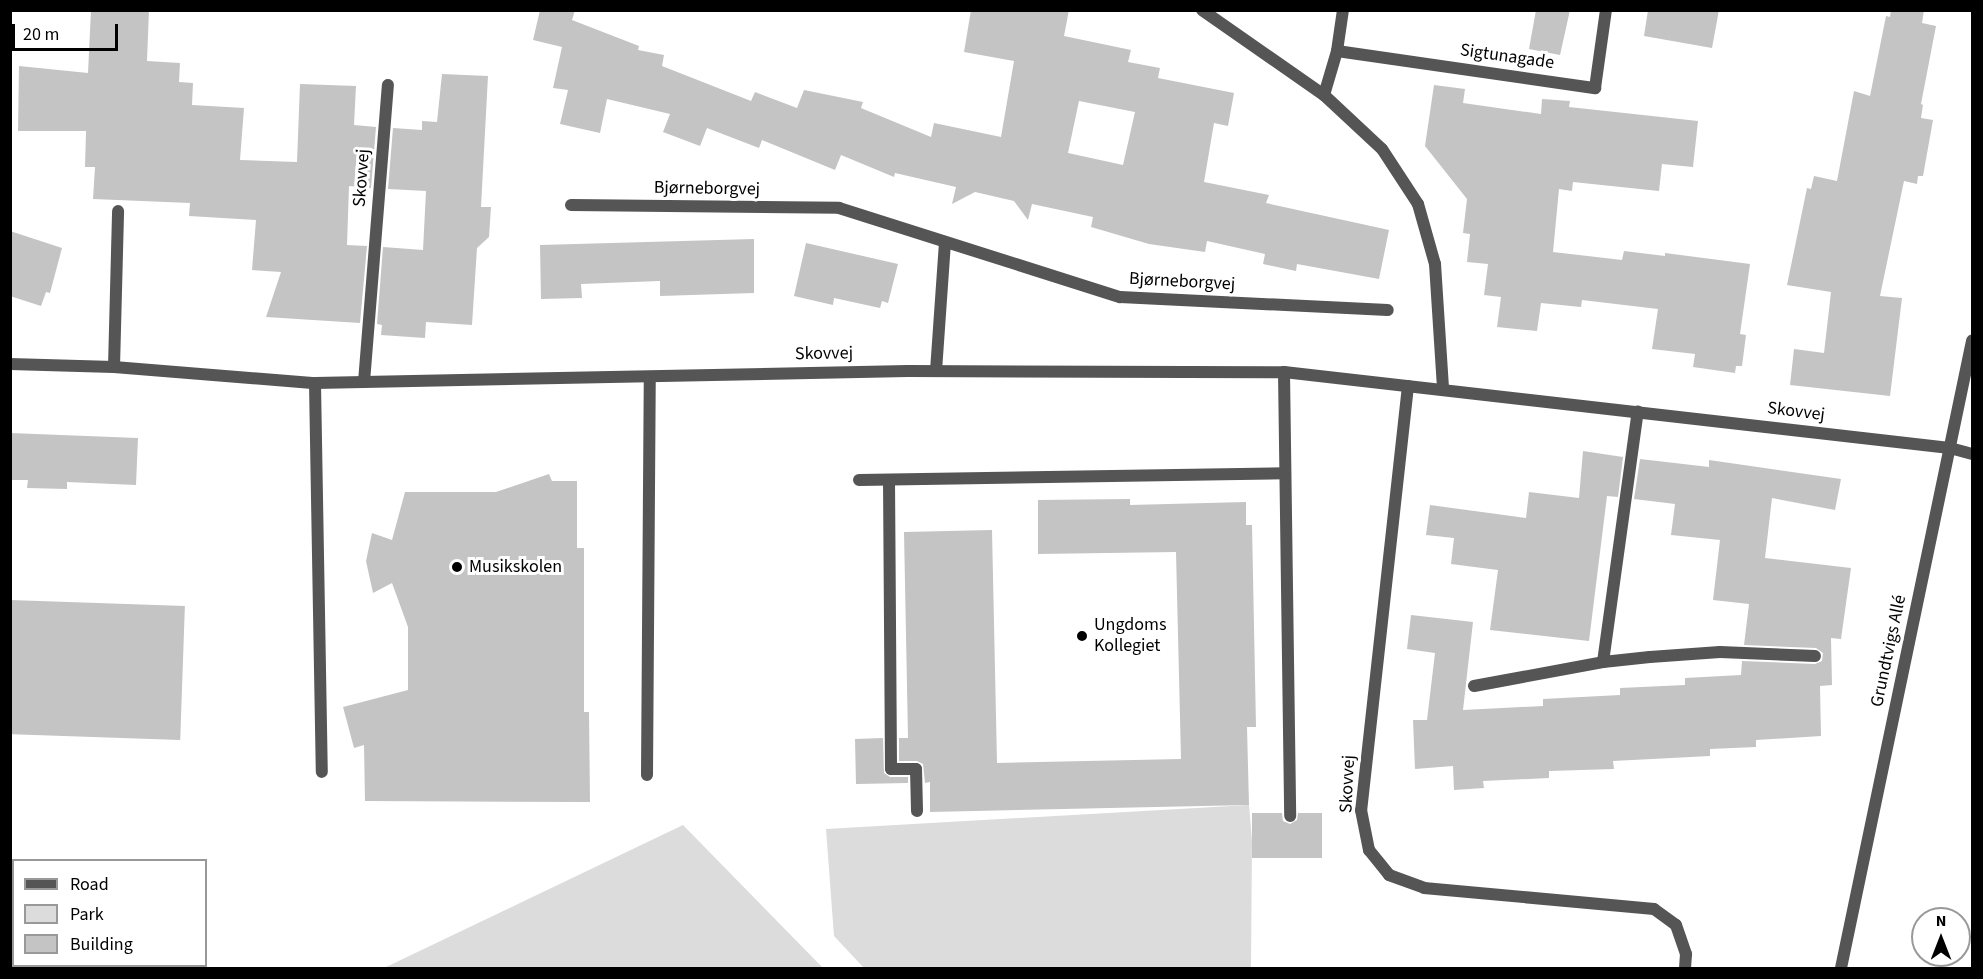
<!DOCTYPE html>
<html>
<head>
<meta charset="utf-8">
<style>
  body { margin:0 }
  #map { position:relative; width:1983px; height:979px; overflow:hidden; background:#fff; font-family:"Source Sans 3",sans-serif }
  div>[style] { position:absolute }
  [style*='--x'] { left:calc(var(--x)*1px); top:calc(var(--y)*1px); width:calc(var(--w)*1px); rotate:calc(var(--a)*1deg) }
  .green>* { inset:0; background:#dcdcdc }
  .building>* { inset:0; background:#c4c4c4; transform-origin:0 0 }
  .service>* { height:12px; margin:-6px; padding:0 6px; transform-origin:6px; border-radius:6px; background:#555 }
  .minor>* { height:12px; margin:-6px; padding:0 6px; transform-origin:6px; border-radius:6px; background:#555 }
  .tertiary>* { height:12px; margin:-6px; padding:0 6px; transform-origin:6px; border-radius:6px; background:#555 }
  .dots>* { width:16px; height:16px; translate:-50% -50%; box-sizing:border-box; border:3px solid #fff; border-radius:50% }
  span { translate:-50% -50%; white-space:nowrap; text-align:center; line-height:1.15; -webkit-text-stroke:6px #fff; paint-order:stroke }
  .street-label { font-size:18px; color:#000 }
  .poi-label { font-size:18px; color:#000 }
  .left { translate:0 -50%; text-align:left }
  .frame { position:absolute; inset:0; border:12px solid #000; pointer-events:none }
  .legend { position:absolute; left:12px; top:859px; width:195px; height:108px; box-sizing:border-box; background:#fff; border:2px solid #999; margin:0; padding:8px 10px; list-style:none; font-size:18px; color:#000 }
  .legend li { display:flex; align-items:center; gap:12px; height:30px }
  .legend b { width:30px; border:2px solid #999 }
  .north { position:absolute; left:1911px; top:907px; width:60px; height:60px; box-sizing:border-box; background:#fff; border:2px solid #999; border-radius:50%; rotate:0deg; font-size:16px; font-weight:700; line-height:24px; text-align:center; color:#000 }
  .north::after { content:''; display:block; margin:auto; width:21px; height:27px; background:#000; clip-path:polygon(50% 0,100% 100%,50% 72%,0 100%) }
  .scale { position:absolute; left:12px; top:24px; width:106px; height:27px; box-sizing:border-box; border:3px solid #000; border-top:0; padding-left:8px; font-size:18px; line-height:21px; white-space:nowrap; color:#000; -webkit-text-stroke:4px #fff; paint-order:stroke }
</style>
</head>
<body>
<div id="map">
  <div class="green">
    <i style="clip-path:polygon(1249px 805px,1252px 841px,1251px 968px,864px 968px,834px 936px,826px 829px)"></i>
    <i style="clip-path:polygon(683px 825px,823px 968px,384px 968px)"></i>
  </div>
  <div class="building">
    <i style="clip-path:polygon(91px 10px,149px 10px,147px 61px,180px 63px,179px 82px,193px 83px,192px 105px,244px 108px,240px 160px,297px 162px,300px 84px,356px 86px,354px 125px,376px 127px,371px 188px,349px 186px,347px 245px,367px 246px,360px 323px,266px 317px,281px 272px,252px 270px,256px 220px,189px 216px,190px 203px,93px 199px,95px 167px,85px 167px,86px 131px,18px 131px,19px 66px,88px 73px)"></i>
    <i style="clip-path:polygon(evenodd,540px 10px,575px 10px,572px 20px,639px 46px,638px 50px,664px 55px,662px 66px,751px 101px,755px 92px,797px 108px,804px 90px,863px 102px,861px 108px,931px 137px,934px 123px,1001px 137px,1014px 61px,964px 52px,971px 10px,1069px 10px,1064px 36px,1131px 50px,1128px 62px,1160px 68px,1158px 78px,1234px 93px,1228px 126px,1214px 123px,1204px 182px,1269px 195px,1266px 203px,1389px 230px,1379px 279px,1297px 264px,1296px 271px,1263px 264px,1265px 254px,1207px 241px,1205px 252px,1149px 244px,1091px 227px,1093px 217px,1032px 204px,1028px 220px,1014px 201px,975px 192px,952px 204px,956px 187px,895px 173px,894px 177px,841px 155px,835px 170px,762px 140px,759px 148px,707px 128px,700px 146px,663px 132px,670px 114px,607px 99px,600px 133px,560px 124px,568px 90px,553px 88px,562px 47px,533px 40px,540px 10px,1079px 101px,1135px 112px,1123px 165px,1068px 153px,1079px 101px)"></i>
    <i style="clip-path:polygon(1536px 10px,1570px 10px,1560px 55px,1529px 49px)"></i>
    <i style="clip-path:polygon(1648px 10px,1719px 10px,1712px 48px,1644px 36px)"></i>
    <i style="clip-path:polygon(1891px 10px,1924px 10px,1922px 23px,1936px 26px,1921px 104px,1923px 105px,1921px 118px,1933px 120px,1923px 176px,1918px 176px,1917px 184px,1904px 181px,1880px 296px,1902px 298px,1890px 396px,1790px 385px,1794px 349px,1824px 353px,1831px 292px,1787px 285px,1807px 188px,1811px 189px,1814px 176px,1837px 181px,1854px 91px,1870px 96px,1886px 16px,1890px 17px)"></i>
    <i style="clip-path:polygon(442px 74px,488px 76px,481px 207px,491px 207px,489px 237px,477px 248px,472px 325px,426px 322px,425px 338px,381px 335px,382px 325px,377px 324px,383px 247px,423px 250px,426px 191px,388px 189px,393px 128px,422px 130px,422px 121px,437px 122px)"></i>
    <i style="clip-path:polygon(1434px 85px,1465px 89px,1463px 103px,1541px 114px,1542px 99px,1570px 101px,1569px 107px,1698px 121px,1693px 167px,1662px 164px,1659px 191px,1573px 182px,1572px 191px,1559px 189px,1553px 252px,1622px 260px,1624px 251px,1665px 256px,1665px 253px,1750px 264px,1740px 334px,1746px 335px,1742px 366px,1736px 366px,1735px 373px,1693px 367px,1695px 354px,1652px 349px,1658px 309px,1582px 300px,1581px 307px,1541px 303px,1537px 331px,1497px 327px,1501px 297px,1484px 295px,1488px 264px,1467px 262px,1470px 234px,1463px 233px,1467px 199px,1425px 146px)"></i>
    <i style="clip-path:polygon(10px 231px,62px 248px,50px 293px,46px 292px,41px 306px,10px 296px)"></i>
    <i style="clip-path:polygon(754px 239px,754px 293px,660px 296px,660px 281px,581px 284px,582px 298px,541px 299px,540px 245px)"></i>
    <i style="clip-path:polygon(806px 243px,898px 264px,888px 303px,882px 301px,880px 308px,834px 298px,833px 305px,794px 296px)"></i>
    <i style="clip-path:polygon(10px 433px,138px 438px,136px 485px,67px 482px,67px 489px,27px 488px,28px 480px,10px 480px)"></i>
    <i style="clip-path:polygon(1583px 451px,1623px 457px,1618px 497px,1607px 496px,1589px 641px,1490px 630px,1498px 570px,1451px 564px,1454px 538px,1426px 535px,1430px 505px,1526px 518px,1529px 492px,1579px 498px)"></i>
    <i style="clip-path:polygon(1640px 459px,1709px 467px,1709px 460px,1841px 479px,1835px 510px,1772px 498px,1765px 558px,1851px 568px,1841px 639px,1831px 638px,1832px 685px,1820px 686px,1821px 736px,1756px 740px,1756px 747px,1710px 749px,1710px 756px,1613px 761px,1614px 769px,1549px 771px,1549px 778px,1483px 781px,1484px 788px,1454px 790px,1453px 766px,1415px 769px,1413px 720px,1427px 720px,1435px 653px,1407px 649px,1411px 615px,1473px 622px,1463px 710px,1543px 706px,1543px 699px,1620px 695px,1620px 688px,1685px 685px,1685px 678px,1741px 675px,1742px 661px,1815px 664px,1822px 661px,1823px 653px,1816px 648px,1744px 645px,1749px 604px,1713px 600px,1720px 540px,1671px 535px,1675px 504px,1634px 499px)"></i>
    <i style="clip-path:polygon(549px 474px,552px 481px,577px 481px,577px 548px,584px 548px,584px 712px,589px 712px,590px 802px,365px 801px,364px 745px,354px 748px,343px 707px,408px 690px,408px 627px,392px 583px,373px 593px,366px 561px,372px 533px,392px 540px,405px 492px,496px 492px)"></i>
    <i style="clip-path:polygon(1130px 499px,1130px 505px,1246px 502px,1246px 525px,1252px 525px,1256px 727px,1247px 727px,1249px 805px,930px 812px,930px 782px,925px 783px,923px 764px,917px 761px,899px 761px,899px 738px,908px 738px,904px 532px,992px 530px,997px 763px,1181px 759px,1176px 552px,1038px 554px,1038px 500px)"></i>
    <i style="left:10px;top:600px;width:175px;height:134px;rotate:2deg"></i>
    <i style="clip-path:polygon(883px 738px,884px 773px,890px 777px,908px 777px,908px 783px,856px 784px,855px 739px)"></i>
    <i style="clip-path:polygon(1252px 813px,1282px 813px,1283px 821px,1290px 824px,1297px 820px,1298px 813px,1322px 813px,1322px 858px,1252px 858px)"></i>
  </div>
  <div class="service">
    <i style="--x:315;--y:383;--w:389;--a:89"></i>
    <i style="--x:889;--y:480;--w:289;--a:89.6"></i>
    <i style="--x:891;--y:769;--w:25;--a:0"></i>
    <i style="--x:916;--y:769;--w:42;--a:88.6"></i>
    <i style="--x:647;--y:775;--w:398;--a:-89.6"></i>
  </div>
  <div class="minor">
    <i style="--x:1202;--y:10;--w:149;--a:34.9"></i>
    <i style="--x:1324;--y:95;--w:79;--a:43"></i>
    <i style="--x:1382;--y:149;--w:66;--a:56.8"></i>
    <i style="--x:1418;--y:204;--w:62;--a:74.2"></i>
    <i style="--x:1435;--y:264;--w:125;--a:86.3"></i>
    <i style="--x:1337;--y:51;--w:261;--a:8.2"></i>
    <i style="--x:1595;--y:88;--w:79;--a:-82"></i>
    <i style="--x:1324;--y:95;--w:46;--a:-73.5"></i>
    <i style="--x:1337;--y:51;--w:41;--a:-81.7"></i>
    <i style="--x:571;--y:205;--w:268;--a:0.6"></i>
    <i style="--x:839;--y:208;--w:295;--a:17.6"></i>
    <i style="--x:1120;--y:297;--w:268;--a:2.8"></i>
    <i style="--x:10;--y:364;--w:104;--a:1.7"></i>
    <i style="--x:114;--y:367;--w:202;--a:4.6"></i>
    <i style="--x:315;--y:383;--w:593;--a:-1.16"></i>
    <i style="--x:908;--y:371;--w:376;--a:0.2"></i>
    <i style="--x:1284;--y:372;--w:670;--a:6.51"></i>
    <i style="--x:1950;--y:448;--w:23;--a:15"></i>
    <i style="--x:114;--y:367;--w:156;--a:-88.5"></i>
    <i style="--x:936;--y:371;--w:128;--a:-86"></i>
    <i style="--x:1284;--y:372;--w:444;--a:89.2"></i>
    <i style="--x:364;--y:382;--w:298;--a:-85.4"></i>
    <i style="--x:1408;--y:386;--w:427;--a:96.3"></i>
    <i style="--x:1361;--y:810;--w:41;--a:78.7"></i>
    <i style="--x:1369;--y:850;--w:32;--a:51"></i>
    <i style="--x:1389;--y:875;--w:37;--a:20"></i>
    <i style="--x:1424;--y:888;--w:231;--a:5.2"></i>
    <i style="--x:1654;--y:909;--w:27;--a:36"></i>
    <i style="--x:1676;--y:925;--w:31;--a:71"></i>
    <i style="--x:1686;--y:954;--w:14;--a:94"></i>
    <i style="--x:859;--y:480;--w:426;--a:-0.9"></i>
    <i style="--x:1603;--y:662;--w:253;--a:-82.1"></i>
    <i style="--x:1474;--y:686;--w:131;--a:-10.5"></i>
    <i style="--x:1603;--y:662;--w:47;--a:-6.1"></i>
    <i style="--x:1650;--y:657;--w:70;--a:-4.1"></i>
    <i style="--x:1720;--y:652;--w:95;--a:2.4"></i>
  </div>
  <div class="tertiary">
    <i style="--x:1841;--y:968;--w:641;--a:-78.2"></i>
  </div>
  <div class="dots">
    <i style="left:457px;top:567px;background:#000"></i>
    <i style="left:1082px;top:636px;background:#000"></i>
  </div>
  <div class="street-label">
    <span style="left:1507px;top:57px;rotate:8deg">Sigtunagade</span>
    <span style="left:362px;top:178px;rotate:-86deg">Skovvej</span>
    <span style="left:707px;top:189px;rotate:1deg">Bjørneborgvej</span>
    <span style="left:1182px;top:282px;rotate:3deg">Bjørneborgvej</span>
    <span style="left:824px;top:354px;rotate:-1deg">Skovvej</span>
    <span style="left:1796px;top:412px;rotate:7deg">Skovvej</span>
    <span style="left:1889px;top:651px;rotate:-78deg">Grundtvigs Allé</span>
    <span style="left:1348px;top:784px;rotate:-87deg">Skovvej</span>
  </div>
  <div class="poi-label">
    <span class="left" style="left:469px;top:567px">Musikskolen</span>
    <span class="left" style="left:1094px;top:636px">Ungdoms<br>Kollegiet</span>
  </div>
  <div class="frame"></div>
  <ul class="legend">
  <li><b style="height:8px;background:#555"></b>Road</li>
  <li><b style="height:16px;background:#dcdcdc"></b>Park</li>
  <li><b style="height:16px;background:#c4c4c4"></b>Building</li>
  </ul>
  <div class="north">N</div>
  <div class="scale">20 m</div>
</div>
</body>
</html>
